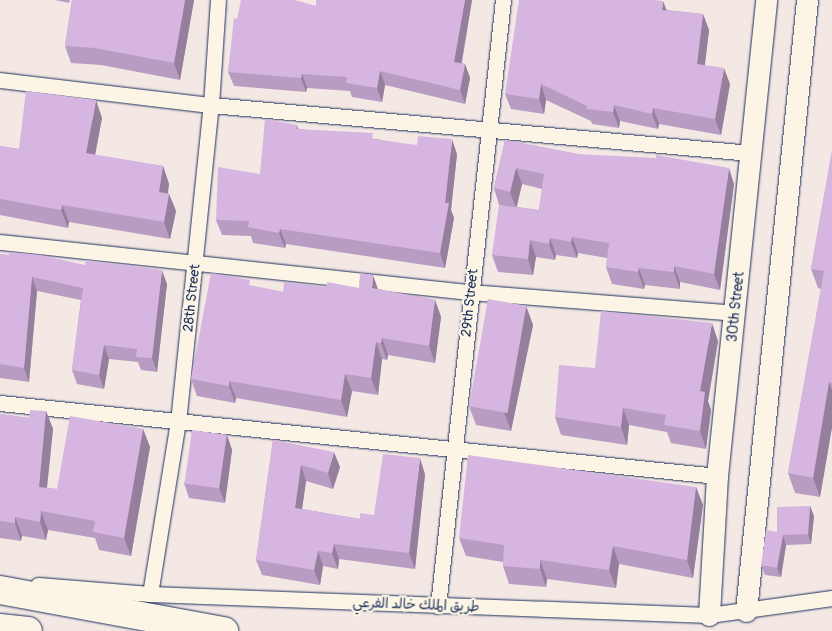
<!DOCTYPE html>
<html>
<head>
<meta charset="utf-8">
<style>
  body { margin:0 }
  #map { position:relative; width:832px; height:631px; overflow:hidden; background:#f4e8e4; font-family:Pangolin,"Playpen Sans Arabic",sans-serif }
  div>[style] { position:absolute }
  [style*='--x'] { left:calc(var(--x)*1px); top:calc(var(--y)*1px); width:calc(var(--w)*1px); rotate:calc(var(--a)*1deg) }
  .roads { filter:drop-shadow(0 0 1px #1b2f5e) drop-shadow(0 0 1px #1b2f5e) }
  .street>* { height:15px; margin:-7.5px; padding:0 7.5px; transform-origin:7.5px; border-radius:7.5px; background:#fcf5e5 }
  .secondary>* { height:21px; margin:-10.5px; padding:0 10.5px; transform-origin:10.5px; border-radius:10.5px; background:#fcf5e5 }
  .highway>* { height:28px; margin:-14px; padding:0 14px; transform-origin:14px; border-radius:14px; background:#fcf5e5 }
  .wall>* { inset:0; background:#b89cc1 }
  .shaded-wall>* { inset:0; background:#967f9d }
  .building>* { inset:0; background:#d6b5e0; transform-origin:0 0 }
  span { translate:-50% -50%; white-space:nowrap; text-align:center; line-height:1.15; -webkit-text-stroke:4.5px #fcf5e5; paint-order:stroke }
  .street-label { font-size:14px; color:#1b2f5e }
</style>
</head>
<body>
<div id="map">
  <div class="roads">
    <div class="street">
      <i style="--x:0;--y:80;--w:212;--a:6.8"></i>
      <i style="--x:211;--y:105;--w:542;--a:5.08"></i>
      <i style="--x:0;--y:242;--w:474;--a:6.1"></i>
      <i style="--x:471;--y:292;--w:266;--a:4.5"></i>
      <i style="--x:0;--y:403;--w:721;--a:5.81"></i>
      <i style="--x:38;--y:585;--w:112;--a:4.6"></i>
      <i style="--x:150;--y:594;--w:559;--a:2.15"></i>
      <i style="--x:709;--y:615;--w:124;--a:-7.9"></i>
      <i style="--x:150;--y:594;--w:174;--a:-80.8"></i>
      <i style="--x:178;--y:422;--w:319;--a:-84.1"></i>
      <i style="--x:211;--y:105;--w:105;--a:-86.2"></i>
      <i style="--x:438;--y:606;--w:609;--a:-83.88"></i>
    </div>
    <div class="secondary">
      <i style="--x:746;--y:611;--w:614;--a:-84.3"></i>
      <i style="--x:709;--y:615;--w:139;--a:-86.7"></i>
      <i style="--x:717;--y:476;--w:479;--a:-84.1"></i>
    </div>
    <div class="highway">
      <i style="--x:0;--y:590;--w:228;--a:10.4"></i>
      <i style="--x:0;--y:628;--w:28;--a:6"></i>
    </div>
  </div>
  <div class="wall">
    <i style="clip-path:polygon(55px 0,70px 0,69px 3px)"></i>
    <i style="clip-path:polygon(72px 0,194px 0,180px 80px,101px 65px,71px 63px,65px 46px)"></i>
    <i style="clip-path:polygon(316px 0,472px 0,462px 63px,465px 64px,470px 78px,465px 104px,385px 85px,382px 102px,352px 97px,350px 91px,307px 88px,306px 92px,234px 86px,228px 72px,237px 19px,316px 6px)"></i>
    <i style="clip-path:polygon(666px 10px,703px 14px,709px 30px,705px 65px,730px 84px,721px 135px,659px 124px,658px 129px,620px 121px,619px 128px,592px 124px,591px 121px,546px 100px,544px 114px,511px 109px,505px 94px)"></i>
    <i style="clip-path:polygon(102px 118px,95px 155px,163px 166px,169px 184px,168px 193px,169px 194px,176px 211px,170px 239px,69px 222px,68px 228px,0 215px,0 146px,19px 149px)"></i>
    <i style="clip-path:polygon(297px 125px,299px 129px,376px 139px,457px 154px,451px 210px,454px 218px,445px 268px,286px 244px,285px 248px,253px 243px,251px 236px,222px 235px,216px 220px,260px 174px)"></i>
    <i style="clip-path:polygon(evenodd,505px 140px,734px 184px,720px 290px,680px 282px,680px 289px,645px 285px,644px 289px,612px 284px,606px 267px,607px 258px,578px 253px,577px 258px,556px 255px,555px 260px,536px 257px,533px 275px,498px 272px,492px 255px,504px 206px,499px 205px,494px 188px,505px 140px,522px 184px,542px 189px,539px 210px,517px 207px,522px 184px)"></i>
    <i style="clip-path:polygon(832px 151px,832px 427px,820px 497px,795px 493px,788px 473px,821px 289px,818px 288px,811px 269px)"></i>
    <i style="clip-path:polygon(0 254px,167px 284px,157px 372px,141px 370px,138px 362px,109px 359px,104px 389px,77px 384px,72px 370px,81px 300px,37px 291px,29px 382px,0 378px)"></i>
    <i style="clip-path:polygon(252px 286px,283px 292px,326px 287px,378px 289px,435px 300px,441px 317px,435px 363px,388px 355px,387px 360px,382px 359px,378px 395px,352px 391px,347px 417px,236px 398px,235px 403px,197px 396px,191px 379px)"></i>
    <i style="clip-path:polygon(526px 306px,533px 325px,511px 431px,476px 425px,469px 406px)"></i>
    <i style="clip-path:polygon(718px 341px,708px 401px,711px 410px,706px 449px,671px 443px,667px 432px,629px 425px,627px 445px,561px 435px,555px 417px,595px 368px)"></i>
    <i style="clip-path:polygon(46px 411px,53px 429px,47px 488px,57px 489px,143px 429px,150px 447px,131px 556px,99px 550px,95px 538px,48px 530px,46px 540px,22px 536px,21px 541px,0 538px,0 414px,29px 418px)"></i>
    <i style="clip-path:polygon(227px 435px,232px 450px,225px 503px,189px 498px,184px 483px)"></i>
    <i style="clip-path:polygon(273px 440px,340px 467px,333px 489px,306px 481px,302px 509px,360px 519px,374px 515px,425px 474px,415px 569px,339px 559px,338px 569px,323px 566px,320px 585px,262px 575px,256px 560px)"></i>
    <i style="clip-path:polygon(696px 487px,703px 505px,693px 578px,619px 564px,616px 588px,547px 579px,546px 587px,509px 584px,503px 566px,503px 562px,466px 556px,459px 538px)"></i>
    <i style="clip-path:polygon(810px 506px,814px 516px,811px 544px,786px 545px,781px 577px,765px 575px,761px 565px,777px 532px)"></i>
  </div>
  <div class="shaded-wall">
    <i style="clip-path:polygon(185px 0,194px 0,180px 80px,174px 63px)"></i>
    <i style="clip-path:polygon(465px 0,472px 0,459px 76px,454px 62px)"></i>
    <i style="clip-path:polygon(663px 1px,669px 16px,662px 10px)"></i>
    <i style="clip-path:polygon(703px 14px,709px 30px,703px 79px,697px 64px)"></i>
    <i style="clip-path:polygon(465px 64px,470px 78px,465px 104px,460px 90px)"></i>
    <i style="clip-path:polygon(724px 68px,730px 84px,721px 135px,715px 119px)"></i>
    <i style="clip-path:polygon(380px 71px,385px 85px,382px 102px,377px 88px)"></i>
    <i style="clip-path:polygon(302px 74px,307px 88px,306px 92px,301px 78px)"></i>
    <i style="clip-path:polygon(541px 84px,546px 100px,544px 114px,539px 99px)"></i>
    <i style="clip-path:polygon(96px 100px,102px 118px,92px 171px,86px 153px)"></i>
    <i style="clip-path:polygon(614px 105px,620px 121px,619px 128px,613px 112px)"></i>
    <i style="clip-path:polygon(653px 108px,659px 124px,658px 129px,652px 114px)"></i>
    <i style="clip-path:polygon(452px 139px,457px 154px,451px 210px,454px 218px,445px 268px,440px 253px)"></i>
    <i style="clip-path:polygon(163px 166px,169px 184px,165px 209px,159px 192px)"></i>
    <i style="clip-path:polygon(516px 168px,522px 184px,516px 208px,510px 192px)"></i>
    <i style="clip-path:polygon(729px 168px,734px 184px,720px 290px,714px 274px)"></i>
    <i style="clip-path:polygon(169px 194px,176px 211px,170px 239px,164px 222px)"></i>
    <i style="clip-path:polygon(62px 205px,69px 222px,68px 228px,61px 210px)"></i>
    <i style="clip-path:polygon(280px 229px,286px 244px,285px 248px,279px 233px)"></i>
    <i style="clip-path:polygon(572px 237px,578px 253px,577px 258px,571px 242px)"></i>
    <i style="clip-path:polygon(550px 238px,556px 255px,555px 260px,549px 244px)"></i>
    <i style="clip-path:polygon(530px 240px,536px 257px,533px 275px,528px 259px)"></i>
    <i style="clip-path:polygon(674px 266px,680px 282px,680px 289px,674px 272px)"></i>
    <i style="clip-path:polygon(639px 268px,645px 285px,644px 289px,638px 272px)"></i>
    <i style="clip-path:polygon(162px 270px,167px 284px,157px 372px,152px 358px)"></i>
    <i style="clip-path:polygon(373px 275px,379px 292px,372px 288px)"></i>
    <i style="clip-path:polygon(32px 277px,37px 291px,29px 382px,24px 368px)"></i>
    <i style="clip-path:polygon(435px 300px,441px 317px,435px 363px,429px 346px)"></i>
    <i style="clip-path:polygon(526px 306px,533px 325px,511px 431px,504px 412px)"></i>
    <i style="clip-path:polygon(712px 323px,718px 341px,708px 401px,711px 410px,706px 449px,700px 431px,700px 391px)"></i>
    <i style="clip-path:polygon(382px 338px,388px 355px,387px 360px,381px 343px)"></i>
    <i style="clip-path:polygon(376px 342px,382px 359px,378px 395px,371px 378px)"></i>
    <i style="clip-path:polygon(104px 345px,109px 359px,104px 389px,99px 375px)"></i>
    <i style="clip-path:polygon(345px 374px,352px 391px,347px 417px,341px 400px)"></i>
    <i style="clip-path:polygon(229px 381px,236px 398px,235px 403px,229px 386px)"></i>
    <i style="clip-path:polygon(829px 382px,832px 390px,832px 427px,820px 497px,813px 478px)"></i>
    <i style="clip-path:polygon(623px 408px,629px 425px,627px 445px,621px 427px)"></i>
    <i style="clip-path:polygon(46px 411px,53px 429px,45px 505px,39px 487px)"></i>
    <i style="clip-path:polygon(143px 429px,150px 447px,131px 556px,124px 538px)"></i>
    <i style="clip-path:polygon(227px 435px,232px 450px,225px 503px,219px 488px)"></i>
    <i style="clip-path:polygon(334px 452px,340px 467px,333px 489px,328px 473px)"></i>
    <i style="clip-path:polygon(420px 458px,425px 474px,415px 569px,409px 553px)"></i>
    <i style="clip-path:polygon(301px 465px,306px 481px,300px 524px,295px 508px)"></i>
    <i style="clip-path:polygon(696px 487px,703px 505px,693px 578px,687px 560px)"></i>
    <i style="clip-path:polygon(810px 506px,814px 516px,811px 544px,808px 534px)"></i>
    <i style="clip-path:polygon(41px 511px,48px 530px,46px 540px,40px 522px)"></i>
    <i style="clip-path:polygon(15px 517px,22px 536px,21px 541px,15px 523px)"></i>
    <i style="clip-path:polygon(783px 535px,786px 545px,781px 577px,777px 568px)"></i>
    <i style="clip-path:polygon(334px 544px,339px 559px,338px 569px,332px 553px)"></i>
    <i style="clip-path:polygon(613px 546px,619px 564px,616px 588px,609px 570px)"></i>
    <i style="clip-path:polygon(318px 551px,323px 566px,320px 585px,314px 570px)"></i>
    <i style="clip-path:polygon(540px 560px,547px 579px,546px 587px,540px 569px)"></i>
  </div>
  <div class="building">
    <i style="clip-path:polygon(72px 0,185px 0,174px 63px,95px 48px,65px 46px)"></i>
    <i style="clip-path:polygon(241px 0,295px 0,316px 6px,316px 0,465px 0,454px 62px,465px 64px,460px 90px,380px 71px,377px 88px,346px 83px,347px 77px,302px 74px,301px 78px,228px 72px,234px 18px,237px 19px)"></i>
    <i style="clip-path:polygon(519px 0,653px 0,663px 1px,662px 10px,703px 14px,697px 64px,724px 68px,715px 119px,653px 108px,652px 114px,614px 105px,613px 112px,587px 109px,587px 106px,541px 84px,539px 99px,505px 94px)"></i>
    <i style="clip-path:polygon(26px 91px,96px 100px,86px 153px,163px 166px,159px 192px,169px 194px,164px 222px,62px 205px,61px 210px,0 199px,0 146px,19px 149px)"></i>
    <i style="clip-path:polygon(265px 119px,297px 125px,296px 129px,373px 133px,372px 139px,417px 145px,418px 136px,452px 139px,445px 203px,449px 203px,440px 253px,280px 229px,279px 233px,248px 227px,249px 221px,216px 220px,218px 167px,260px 174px)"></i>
    <i style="clip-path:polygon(505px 140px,577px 154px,656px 158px,656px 155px,729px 168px,714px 274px,674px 266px,674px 272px,639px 268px,638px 272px,606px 267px,609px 243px,572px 237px,571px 242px,550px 238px,549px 244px,530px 240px,528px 259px,492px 255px,499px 205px,539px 210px,544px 174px,516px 168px,510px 192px,494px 188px)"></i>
    <i style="clip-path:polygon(832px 151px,832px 383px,829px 382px,813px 478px,788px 473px,824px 271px,811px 269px)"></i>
    <i style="clip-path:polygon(9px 252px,40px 255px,85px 265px,86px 260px,162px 270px,152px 358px,136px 357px,137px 349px,104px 345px,99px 375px,72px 370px,83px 288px,32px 277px,24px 368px,0 364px,0 254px,9px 255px)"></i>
    <i style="clip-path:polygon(211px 273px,250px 280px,249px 285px,283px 292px,284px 282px,326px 287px,327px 282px,359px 288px,360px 273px,373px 275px,372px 288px,435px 300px,429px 346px,382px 338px,381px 343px,376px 342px,371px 378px,345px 374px,341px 400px,229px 381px,229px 386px,191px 379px)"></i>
    <i style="left:488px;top:299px;width:39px;height:109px;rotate:10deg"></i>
    <i style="clip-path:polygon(601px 311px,712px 323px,700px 391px,705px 392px,700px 431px,664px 425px,666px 415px,623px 408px,621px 427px,555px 417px,559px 365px,595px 368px)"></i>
    <i style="clip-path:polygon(30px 410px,46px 411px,39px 487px,57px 489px,70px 416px,143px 429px,124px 538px,93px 532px,95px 521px,41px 511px,40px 522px,15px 517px,15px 523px,0 521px,0 414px,29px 418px)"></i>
    <i style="left:192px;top:430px;width:35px;height:54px;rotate:8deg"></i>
    <i style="clip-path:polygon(273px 440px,334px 452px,328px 473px,301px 465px,295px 508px,360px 519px,360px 513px,374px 515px,383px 454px,420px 458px,409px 553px,334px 544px,332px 553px,318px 551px,314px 570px,256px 560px)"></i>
    <i style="clip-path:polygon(468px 455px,696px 487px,687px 560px,613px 546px,609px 570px,540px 560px,540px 569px,503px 566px,504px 545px,459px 538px)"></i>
    <i style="clip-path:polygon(810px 506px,808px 534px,783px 535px,777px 568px,761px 565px,766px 530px,777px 532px,777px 507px)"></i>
  </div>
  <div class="street-label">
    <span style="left:192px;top:298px;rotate:-84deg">28th Street</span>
    <span style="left:470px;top:303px;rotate:-84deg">29th Street</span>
    <span style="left:736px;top:307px;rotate:-84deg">30th Street</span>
    <span style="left:416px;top:605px;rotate:2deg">طريق الملك خالد الفرعي</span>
  </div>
</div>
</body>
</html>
